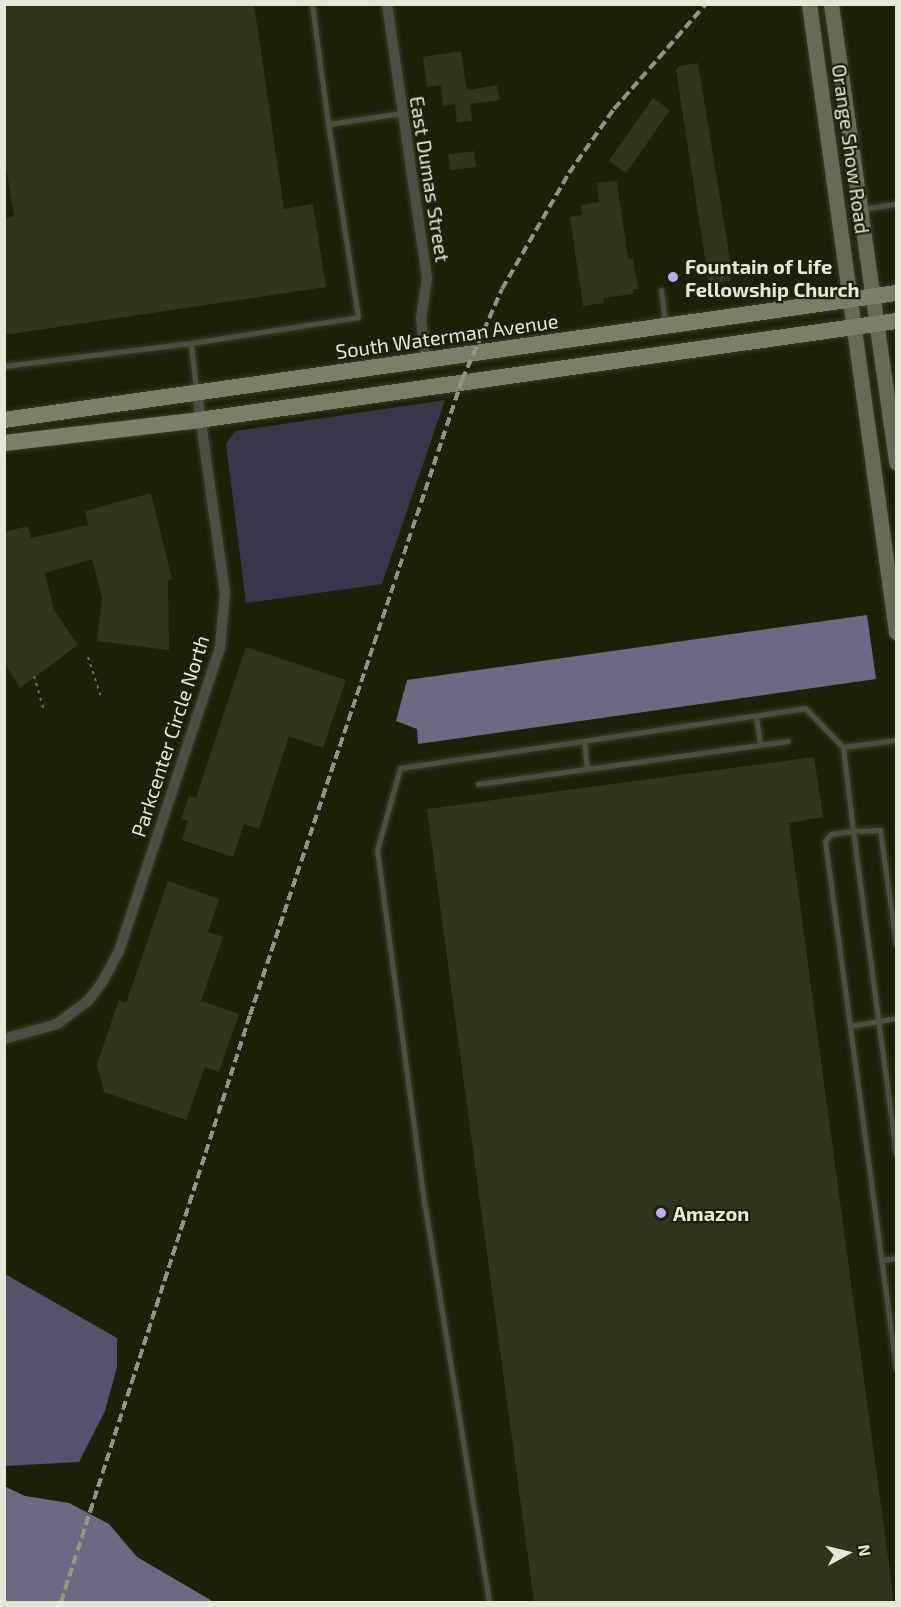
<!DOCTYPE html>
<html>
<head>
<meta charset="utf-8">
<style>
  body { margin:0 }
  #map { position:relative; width:901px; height:1607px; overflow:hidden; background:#1c2107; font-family:"Exo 2",sans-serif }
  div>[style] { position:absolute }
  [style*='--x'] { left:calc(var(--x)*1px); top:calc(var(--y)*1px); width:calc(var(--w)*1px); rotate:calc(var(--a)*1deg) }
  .green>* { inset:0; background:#3b354c }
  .forest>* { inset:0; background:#58516b }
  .water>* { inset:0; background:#6f6883 }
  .building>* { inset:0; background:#30361c; transform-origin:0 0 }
  .path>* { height:2px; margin-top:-1px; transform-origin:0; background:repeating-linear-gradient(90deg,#6d715b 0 3px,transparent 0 7.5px) }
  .roads { filter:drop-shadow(0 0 2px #383d24) drop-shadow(0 0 2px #383d24) }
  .lane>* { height:5px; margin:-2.5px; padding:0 2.5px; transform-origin:2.5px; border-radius:2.5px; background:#4c4f43 }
  .street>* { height:10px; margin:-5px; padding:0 5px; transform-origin:5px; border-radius:5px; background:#4c4f43 }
  .secondary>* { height:15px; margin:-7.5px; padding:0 7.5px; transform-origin:7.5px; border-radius:7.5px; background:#666a57 }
  .primary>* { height:16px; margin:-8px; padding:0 8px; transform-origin:8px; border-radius:8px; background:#7a7f67 }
  .rail>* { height:4px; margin-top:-2px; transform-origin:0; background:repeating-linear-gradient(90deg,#919681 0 9px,transparent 0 13.5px) }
  .dots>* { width:16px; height:16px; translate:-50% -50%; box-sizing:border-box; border:3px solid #1c2107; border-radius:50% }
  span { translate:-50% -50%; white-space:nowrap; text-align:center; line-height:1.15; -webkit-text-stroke:4.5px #1c2107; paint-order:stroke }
  .street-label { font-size:20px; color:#e4e8d8 }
  .poi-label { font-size:20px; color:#e4e8d8; font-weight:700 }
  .left { translate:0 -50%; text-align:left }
  .frame { position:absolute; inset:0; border:6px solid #e4e8d8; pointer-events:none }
  .north { position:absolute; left:817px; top:1523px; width:60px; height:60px; -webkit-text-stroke:4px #1c2107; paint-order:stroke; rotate:82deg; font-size:16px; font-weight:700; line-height:24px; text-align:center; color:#e4e8d8 }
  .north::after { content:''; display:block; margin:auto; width:21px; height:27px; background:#e4e8d8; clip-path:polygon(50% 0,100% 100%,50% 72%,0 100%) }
</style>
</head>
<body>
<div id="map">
  <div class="green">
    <i style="clip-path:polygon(445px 400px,382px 584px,246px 603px,226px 444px,235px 431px)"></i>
  </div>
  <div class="forest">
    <i style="clip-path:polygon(5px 1274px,117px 1338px,117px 1367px,105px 1411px,79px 1462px,5px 1466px)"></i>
  </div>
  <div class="water">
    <i style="clip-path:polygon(867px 615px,876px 679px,418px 744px,417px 729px,396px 721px,407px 680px)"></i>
    <i style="clip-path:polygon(4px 1486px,25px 1496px,69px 1503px,109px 1524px,137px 1557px,214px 1602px,5px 1602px)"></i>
  </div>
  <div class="building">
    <i style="clip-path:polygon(4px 4px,254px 4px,284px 209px,313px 204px,326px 287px,4px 335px,4px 218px,14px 216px,4px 155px)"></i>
    <i style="clip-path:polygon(461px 51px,466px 86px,469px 90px,497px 85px,500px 100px,470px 104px,472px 121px,457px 122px,455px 104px,443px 106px,441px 85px,427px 87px,423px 57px)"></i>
    <i style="clip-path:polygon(698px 63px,732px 272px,730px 281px,709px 284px,676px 70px,679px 66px)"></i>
    <i style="left:653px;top:98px;width:21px;height:77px;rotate:35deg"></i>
    <i style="left:474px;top:151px;width:16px;height:26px;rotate:83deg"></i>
    <i style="clip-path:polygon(617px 181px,627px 252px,629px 259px,633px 259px,638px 289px,633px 289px,633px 294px,603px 298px,604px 303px,583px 306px,570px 217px,582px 215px,581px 205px,599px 202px,597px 183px)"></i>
    <i style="clip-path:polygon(151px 493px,172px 579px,168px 580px,169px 650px,97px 641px,102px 598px,92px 559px,45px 573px,54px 610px,78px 645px,20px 688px,4px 662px,4px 532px,28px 526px,31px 538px,88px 525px,85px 511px)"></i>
    <i style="clip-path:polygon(246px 647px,346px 680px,323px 748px,289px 736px,259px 829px,244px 824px,233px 857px,182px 840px,188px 821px,181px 819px,189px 796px,196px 798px)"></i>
    <i style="clip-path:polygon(814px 757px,823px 817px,789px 823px,894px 1602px,534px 1602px,427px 809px)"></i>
    <i style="clip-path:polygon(168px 881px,219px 899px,208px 932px,223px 937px,201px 1001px,239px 1014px,219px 1072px,205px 1067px,186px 1120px,104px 1092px,97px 1064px,119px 1000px,126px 1003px)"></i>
  </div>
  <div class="path">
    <i style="--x:88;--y:657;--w:40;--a:72"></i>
    <i style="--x:34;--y:676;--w:35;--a:74"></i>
  </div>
  <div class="roads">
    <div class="lane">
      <i style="--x:312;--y:4;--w:121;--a:82.4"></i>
      <i style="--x:328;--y:124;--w:75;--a:-8.5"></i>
      <i style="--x:863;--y:209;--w:33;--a:-9"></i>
      <i style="--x:661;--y:290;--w:35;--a:83"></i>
      <i style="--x:4;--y:366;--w:188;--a:-7"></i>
      <i style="--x:196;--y:390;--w:47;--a:-96.1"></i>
      <i style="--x:191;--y:343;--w:169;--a:-8.8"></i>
      <i style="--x:358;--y:317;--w:195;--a:-98.8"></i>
      <i style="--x:756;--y:716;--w:29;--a:82"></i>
      <i style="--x:584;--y:741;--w:27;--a:84"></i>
      <i style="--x:843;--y:747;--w:85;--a:83.2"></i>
      <i style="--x:853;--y:831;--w:22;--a:172"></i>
      <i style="--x:831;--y:834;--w:9;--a:131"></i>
      <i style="--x:825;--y:841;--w:532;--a:82.33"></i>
      <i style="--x:478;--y:784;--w:313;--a:-7.9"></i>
      <i style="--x:896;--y:944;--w:115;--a:-98"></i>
      <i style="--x:880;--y:830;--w:27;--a:178"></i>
      <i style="--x:853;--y:831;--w:327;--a:82.4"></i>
      <i style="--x:850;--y:1026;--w:47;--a:-9.9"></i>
      <i style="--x:882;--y:1260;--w:14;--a:-8"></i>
      <i style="--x:489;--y:1602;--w:405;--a:-99.2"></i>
      <i style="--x:424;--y:1202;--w:355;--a:-97.6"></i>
      <i style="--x:377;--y:850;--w:85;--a:-74.3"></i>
      <i style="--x:400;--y:768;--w:409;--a:-8.4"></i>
      <i style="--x:805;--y:708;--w:54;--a:45.7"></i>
      <i style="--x:843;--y:747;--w:53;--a:-7.5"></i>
    </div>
    <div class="street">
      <i style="--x:387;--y:4;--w:277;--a:81.7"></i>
      <i style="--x:427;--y:278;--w:41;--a:98.3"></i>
      <i style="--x:421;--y:319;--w:40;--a:82.9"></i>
      <i style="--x:4;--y:1039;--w:55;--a:-15.8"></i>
      <i style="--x:57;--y:1024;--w:39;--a:-37"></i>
      <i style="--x:88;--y:1001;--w:25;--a:-53"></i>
      <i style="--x:103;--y:981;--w:34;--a:-62"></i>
      <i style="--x:119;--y:951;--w:319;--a:-71.6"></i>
      <i style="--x:220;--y:648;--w:55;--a:-84.8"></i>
      <i style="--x:225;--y:593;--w:201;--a:-98"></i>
    </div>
    <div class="secondary">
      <i style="--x:809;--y:4;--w:634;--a:82.11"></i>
      <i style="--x:831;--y:4;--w:463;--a:81.9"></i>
    </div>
    <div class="primary">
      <i style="--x:4;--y:420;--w:901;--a:-8.1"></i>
      <i style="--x:4;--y:443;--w:196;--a:-6.7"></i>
      <i style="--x:199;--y:420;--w:704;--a:-8.08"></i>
    </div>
  </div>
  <div class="rail">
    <i style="--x:61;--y:1602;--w:617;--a:-72.15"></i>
    <i style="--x:250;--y:1015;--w:669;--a:-71.54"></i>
    <i style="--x:462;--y:380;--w:99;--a:-66.3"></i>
    <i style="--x:502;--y:289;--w:134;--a:-60"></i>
    <i style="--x:569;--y:173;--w:78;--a:-54.9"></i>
    <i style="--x:614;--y:109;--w:140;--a:-48.8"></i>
  </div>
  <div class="dots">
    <i style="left:673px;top:277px;background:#bea9f4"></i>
    <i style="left:661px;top:1213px;background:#bea9f4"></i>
  </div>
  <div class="street-label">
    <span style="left:851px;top:149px;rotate:82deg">Orange Show Road</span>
    <span style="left:430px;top:179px;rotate:81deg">East Dumas Street</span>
    <span style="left:447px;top:336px;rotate:-8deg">South Waterman Avenue</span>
    <span style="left:170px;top:736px;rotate:-72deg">Parkcenter Circle North</span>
  </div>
  <div class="poi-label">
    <span class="left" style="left:685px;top:278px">Fountain of Life<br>Fellowship Church</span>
    <span class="left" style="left:673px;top:1213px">Amazon</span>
  </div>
  <div class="frame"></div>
  <div class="north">N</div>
</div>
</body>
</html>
